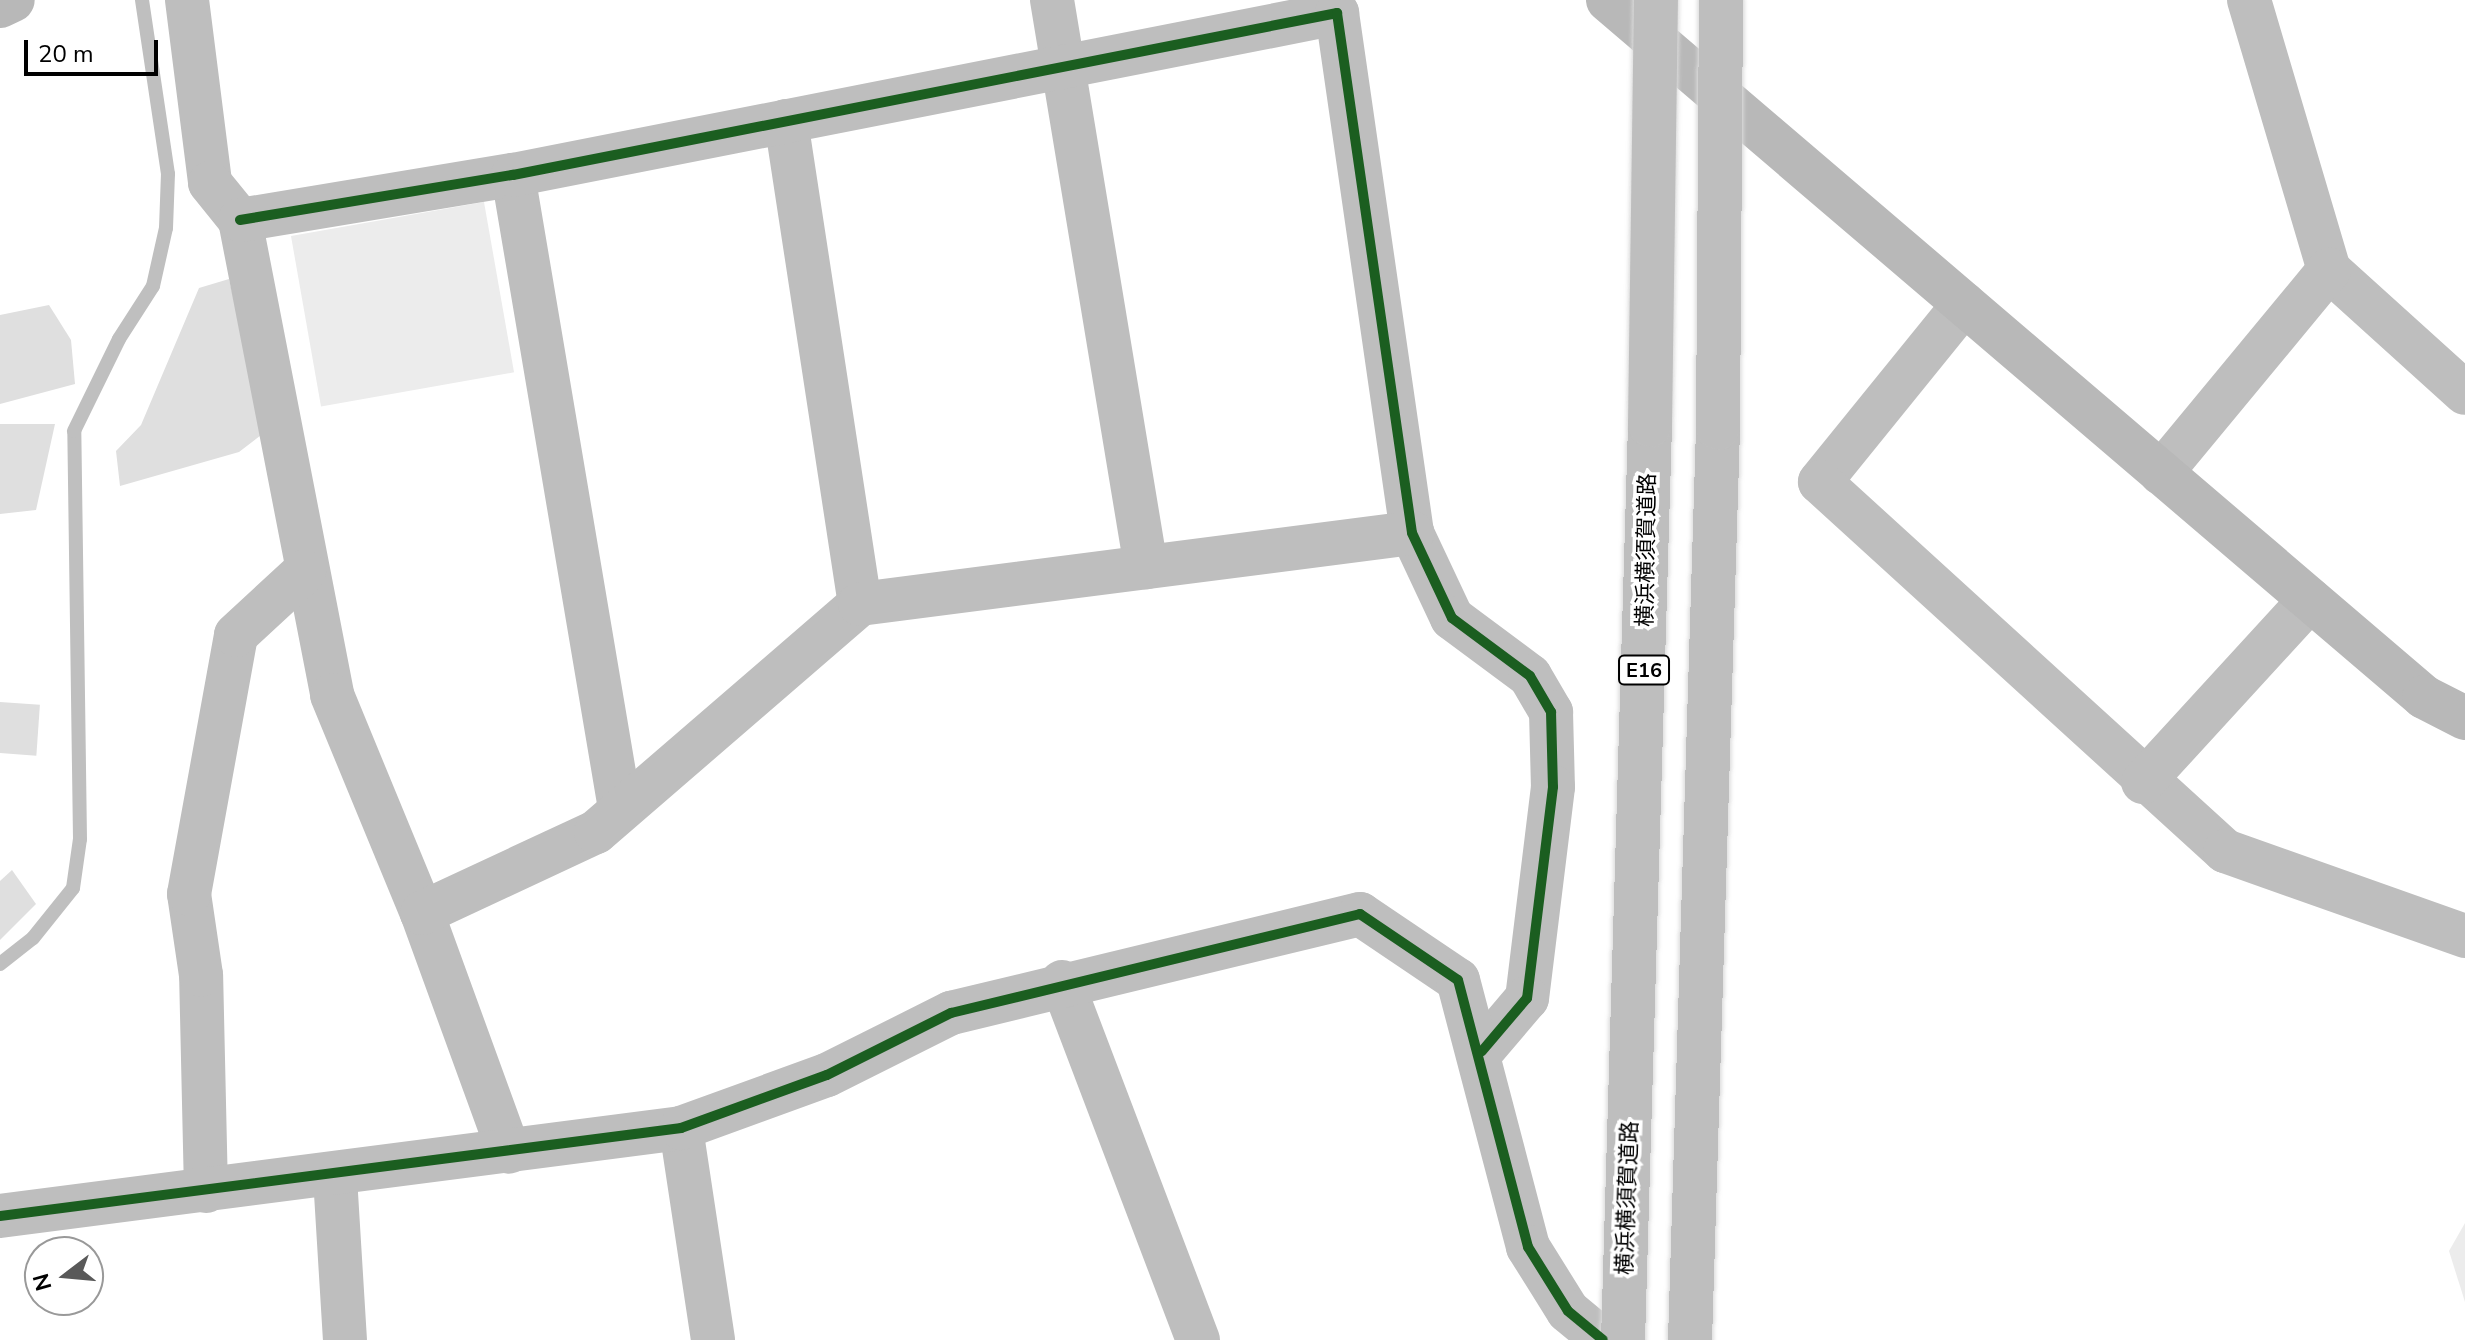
<!DOCTYPE html>
<html>
<head>
<meta charset="utf-8">
<style>
  body { margin:0 }
  #map { position:relative; width:2465px; height:1340px; overflow:hidden; background:#fff; font-family:"Nunito Sans","Noto Sans JP",sans-serif }
  div>[style] { position:absolute }
  [style*='--x'] { left:calc(var(--x)*1px); top:calc(var(--y)*1px); width:calc(var(--w)*1px); rotate:calc(var(--a)*1deg) }
  .green>* { inset:0; background:#ececec; transform-origin:0 0 }
  .stream>* { height:14px; margin:-7px; padding:0 7px; transform-origin:7px; border-radius:7px; background:#bfbfbf }
  .building>* { inset:0; background:#dfdfdf; transform-origin:0 0 }
  .street>* { height:44px; margin:-22px; padding:0 22px; transform-origin:22px; border-radius:22px; background:#bebebe }
  .secondary>* { height:44px; margin:-22px; padding:0 22px; transform-origin:22px; border-radius:22px; background:#b8b8b8 }
  .bridges { filter:drop-shadow(0 0 2px #dbdbdb) drop-shadow(0 0 2px #dbdbdb) }
  .highway-bridge>* { height:44px; margin:-22px; padding:0 22px; transform-origin:22px; border-radius:22px; background:#bebebe }
  .cycleway>* { height:10px; margin:-5px; padding:0 5px; transform-origin:5px; border-radius:5px; background:#1b5e20 }
  span { translate:-50% -50%; white-space:nowrap; text-align:center; line-height:1.15; -webkit-text-stroke:7px #fff; paint-order:stroke }
  .shield-label span { padding:2px 6px; background:#fff; border:2px solid; border-radius:6px; -webkit-text-stroke-width:0 }
  .shield-label { font-size:20px; color:#000; font-weight:700 }
  .street-label { font-size:22px; color:#000 }
  .north { position:absolute; left:24px; top:1236px; width:80px; height:80px; box-sizing:border-box; background:#fff; border:2px solid #999; border-radius:50%; rotate:254deg; font-size:22px; font-weight:700; line-height:32px; text-align:center; color:#000 }
  .north::after { content:''; display:block; margin:auto; width:28px; height:36px; background:#595959; clip-path:polygon(50% 0,100% 100%,50% 72%,0 100%) }
  .scale { position:absolute; left:24px; top:40px; width:134px; height:36px; box-sizing:border-box; border:4px solid #000; border-top:0; padding-left:10px; font-size:24px; line-height:28px; white-space:nowrap; color:#000; -webkit-text-stroke:6px #fff; paint-order:stroke }
</style>
</head>
<body>
<div id="map">
  <div class="green">
    <i style="left:484px;top:202px;width:173px;height:196px;rotate:80deg"></i>
    <i style="clip-path:polygon(2465px 1223px,2465px 1302px,2449px 1251px)"></i>
  </div>
  <div class="stream">
    <i style="--x:0;--y:964;--w:42;--a:-38.2"></i>
    <i style="--x:33;--y:938;--w:64;--a:-51.3"></i>
    <i style="--x:73;--y:888;--w:49;--a:-81.9"></i>
    <i style="--x:80;--y:839;--w:408;--a:-90.8"></i>
    <i style="--x:74;--y:431;--w:102;--a:-63.9"></i>
    <i style="--x:119;--y:339;--w:63;--a:-57.3"></i>
    <i style="--x:153;--y:286;--w:59;--a:-77.4"></i>
    <i style="--x:166;--y:228;--w:54;--a:-87.9"></i>
    <i style="--x:168;--y:174;--w:176;--a:-98.5"></i>
  </div>
  <div class="building">
    <i style="clip-path:polygon(229px 279px,265px 432px,239px 452px,120px 486px,116px 451px,141px 425px,199px 288px)"></i>
    <i style="clip-path:polygon(49px 305px,71px 340px,75px 384px,0 404px,0 315px)"></i>
    <i style="clip-path:polygon(0 424px,55px 424px,36px 510px,0 514px)"></i>
    <i style="left:0;top:702px;width:40px;height:51px;rotate:4deg"></i>
    <i style="clip-path:polygon(12px 870px,36px 904px,0 940px,0 881px)"></i>
  </div>
  <div class="street">
    <i style="--x:187;--y:0;--w:184;--a:82.8"></i>
    <i style="--x:210;--y:183;--w:48;--a:51"></i>
    <i style="--x:240;--y:220;--w:484;--a:79"></i>
    <i style="--x:332;--y:695;--w:236;--a:67.6"></i>
    <i style="--x:422;--y:913;--w:254;--a:70"></i>
    <i style="--x:1052;--y:0;--w:575;--a:80.59"></i>
    <i style="--x:2249;--y:0;--w:282;--a:73.5"></i>
    <i style="--x:2329;--y:270;--w:183;--a:42.1"></i>
    <i style="--x:786;--y:121;--w:489;--a:81.3"></i>
    <i style="--x:513;--y:175;--w:642;--a:80.41"></i>
    <i style="--x:240;--y:220;--w:277;--a:-9.4"></i>
    <i style="--x:513;--y:175;--w:840;--a:-11.12"></i>
    <i style="--x:1337;--y:13;--w:525;--a:81.79"></i>
    <i style="--x:1412;--y:533;--w:94;--a:64.8"></i>
    <i style="--x:1452;--y:618;--w:97;--a:36.6"></i>
    <i style="--x:1530;--y:676;--w:42;--a:59.7"></i>
    <i style="--x:1551;--y:712;--w:75;--a:88.5"></i>
    <i style="--x:1553;--y:787;--w:213;--a:97"></i>
    <i style="--x:1527;--y:998;--w:70;--a:130.3"></i>
    <i style="--x:1964;--y:304;--w:229;--a:129"></i>
    <i style="--x:1820;--y:482;--w:548;--a:42.34"></i>
    <i style="--x:2225;--y:851;--w:255;--a:19.5"></i>
    <i style="--x:2161;--y:473;--w:264;--a:-50.4"></i>
    <i style="--x:2143;--y:782;--w:247;--a:-47.5"></i>
    <i style="--x:422;--y:913;--w:192;--a:-25"></i>
    <i style="--x:596;--y:832;--w:349;--a:-40.8"></i>
    <i style="--x:860;--y:604;--w:557;--a:-7.33"></i>
    <i style="--x:1062;--y:982;--w:383;--a:69.2"></i>
    <i style="--x:681;--y:1128;--w:214;--a:81.4"></i>
    <i style="--x:335;--y:1177;--w:163;--a:86.5"></i>
    <i style="--x:206;--y:1191;--w:216;--a:-91.3"></i>
    <i style="--x:201;--y:975;--w:82;--a:-98.4"></i>
    <i style="--x:189;--y:894;--w:263;--a:-79.7"></i>
    <i style="--x:236;--y:635;--w:93;--a:-42.8"></i>
    <i style="--x:0;--y:1216;--w:687;--a:-7.36"></i>
    <i style="--x:681;--y:1128;--w:155;--a:-20"></i>
    <i style="--x:827;--y:1075;--w:139;--a:-26.6"></i>
    <i style="--x:951;--y:1013;--w:421;--a:-13.6"></i>
    <i style="--x:1360;--y:914;--w:118;--a:34"></i>
    <i style="--x:1458;--y:980;--w:276;--a:75.3"></i>
    <i style="--x:1528;--y:1247;--w:75;--a:58"></i>
    <i style="--x:1568;--y:1311;--w:45;--a:39.6"></i>
  </div>
  <div class="secondary">
    <i style="--x:1608;--y:0;--w:1073;--a:40.5"></i>
    <i style="--x:2424;--y:697;--w:46;--a:27.1"></i>
    <i style="--x:0;--y:6;--w:14;--a:-25"></i>
  </div>
  <div class="bridges">
    <div class="highway-bridge">
      <i style="--x:1623;--y:1340;--w:915;--a:-88.31"></i>
      <i style="--x:1650;--y:425;--w:425;--a:-89.2"></i>
      <i style="--x:1690;--y:1340;--w:912;--a:-88.24"></i>
      <i style="--x:1718;--y:428;--w:428;--a:-89.6"></i>
    </div>
  </div>
  <div class="cycleway">
    <i style="--x:240;--y:220;--w:277;--a:-9.4"></i>
    <i style="--x:513;--y:175;--w:840;--a:-11.12"></i>
    <i style="--x:1337;--y:13;--w:525;--a:81.79"></i>
    <i style="--x:1412;--y:533;--w:94;--a:64.8"></i>
    <i style="--x:1452;--y:618;--w:97;--a:36.6"></i>
    <i style="--x:1530;--y:676;--w:42;--a:59.7"></i>
    <i style="--x:1551;--y:712;--w:75;--a:88.5"></i>
    <i style="--x:1553;--y:787;--w:213;--a:97"></i>
    <i style="--x:1527;--y:998;--w:70;--a:130.3"></i>
    <i style="--x:0;--y:1216;--w:687;--a:-7.36"></i>
    <i style="--x:681;--y:1128;--w:155;--a:-20"></i>
    <i style="--x:827;--y:1075;--w:139;--a:-26.6"></i>
    <i style="--x:951;--y:1013;--w:421;--a:-13.6"></i>
    <i style="--x:1360;--y:914;--w:118;--a:34"></i>
    <i style="--x:1458;--y:980;--w:276;--a:75.3"></i>
    <i style="--x:1528;--y:1247;--w:75;--a:58"></i>
    <i style="--x:1568;--y:1311;--w:45;--a:39.6"></i>
  </div>
  <div class="shield-label">
    <span style="left:1644px;top:670px">E16</span>
  </div>
  <div class="street-label">
    <span style="left:1647px;top:550px;rotate:-89deg">横浜横須賀道路</span>
    <span style="left:1628px;top:1198px;rotate:-88deg">横浜横須賀道路</span>
  </div>
  <div class="north">N</div>
  <div class="scale">20 m</div>
</div>
</body>
</html>
